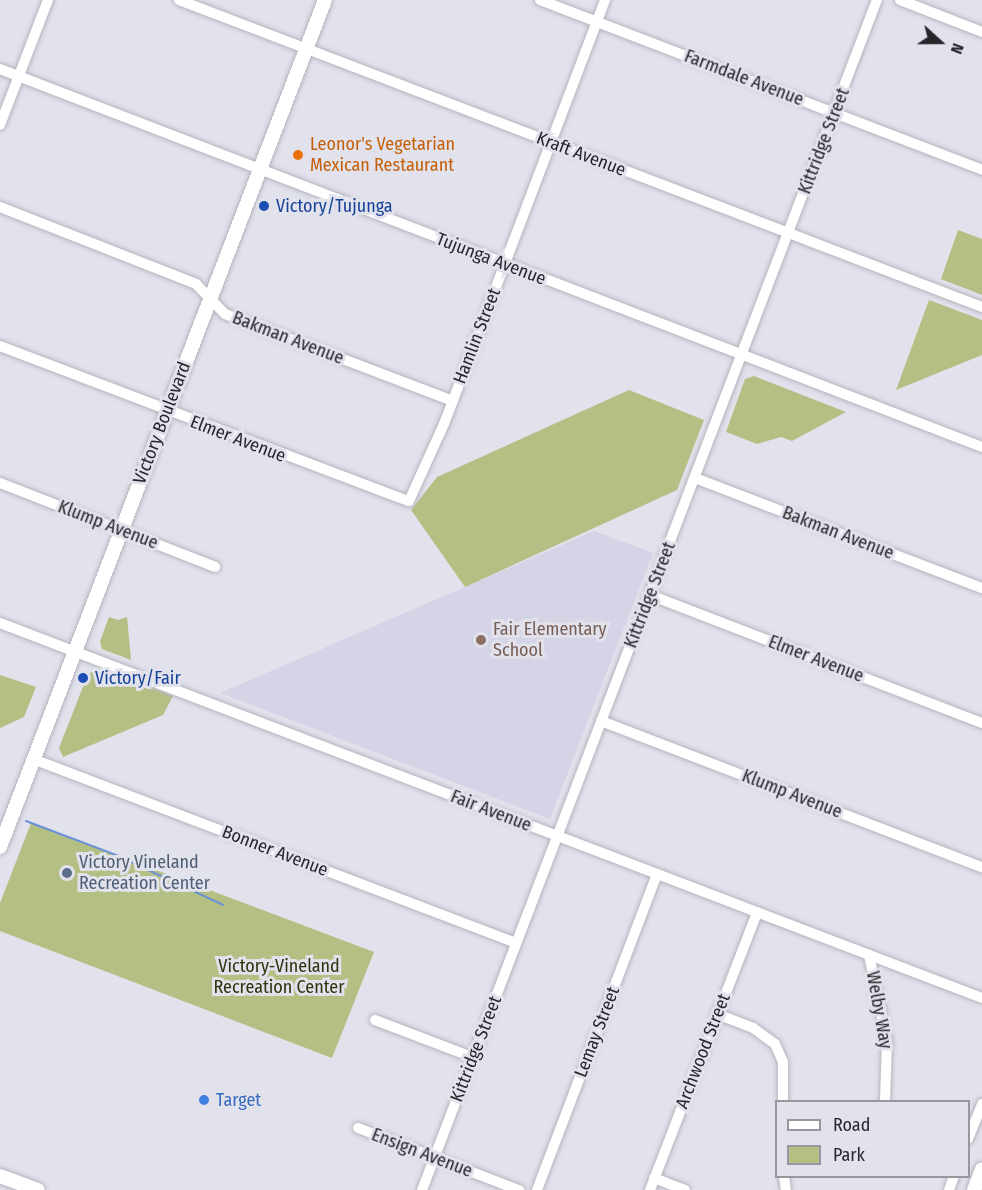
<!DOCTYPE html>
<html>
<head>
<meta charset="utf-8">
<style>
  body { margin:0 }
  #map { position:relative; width:982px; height:1190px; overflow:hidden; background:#e2e2ed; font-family:"Fira Sans Condensed",sans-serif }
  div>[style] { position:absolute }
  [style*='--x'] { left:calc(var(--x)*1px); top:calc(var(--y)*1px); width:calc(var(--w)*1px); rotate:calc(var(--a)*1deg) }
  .built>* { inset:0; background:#d4d4e6 }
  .green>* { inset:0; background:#b4bf84 }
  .stream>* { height:2px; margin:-1px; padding:0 1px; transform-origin:1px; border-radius:1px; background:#688fd9 }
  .roads { filter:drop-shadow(0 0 2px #b5b5bf) drop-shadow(0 0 2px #b5b5bf) }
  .minor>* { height:10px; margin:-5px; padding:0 5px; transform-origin:5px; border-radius:5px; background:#fff }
  .major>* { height:14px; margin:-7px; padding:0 7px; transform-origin:7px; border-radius:7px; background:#fff }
  .dots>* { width:16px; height:16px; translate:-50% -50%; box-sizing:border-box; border:3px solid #e2e2ed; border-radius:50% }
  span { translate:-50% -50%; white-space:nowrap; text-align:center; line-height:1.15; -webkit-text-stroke:6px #e2e2ed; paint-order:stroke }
  .street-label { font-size:18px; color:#27272b }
  .food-label { font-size:18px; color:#c56008 }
  .left { translate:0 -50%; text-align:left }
  .transit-label { font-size:18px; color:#164399 }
  .education-label { font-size:18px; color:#785e54 }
  .service-label { font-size:18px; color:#4e5e75 }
  .park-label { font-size:18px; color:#2f340c }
  .shop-label { font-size:18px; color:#366cbe }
  .legend { position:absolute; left:775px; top:1100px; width:195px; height:78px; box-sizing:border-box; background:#e2e2ed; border:2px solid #97979f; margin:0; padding:8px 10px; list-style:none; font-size:18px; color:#27272b }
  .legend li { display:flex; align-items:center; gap:12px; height:30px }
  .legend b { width:30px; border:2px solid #97979f }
  .north { position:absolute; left:910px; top:12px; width:60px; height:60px; -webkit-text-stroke:4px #e2e2ed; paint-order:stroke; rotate:111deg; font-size:16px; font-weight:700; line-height:24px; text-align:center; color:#27272b }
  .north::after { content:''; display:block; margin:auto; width:21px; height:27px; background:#27272b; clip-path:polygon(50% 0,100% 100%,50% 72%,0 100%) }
</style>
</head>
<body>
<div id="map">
  <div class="built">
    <i style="clip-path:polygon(594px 531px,653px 553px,550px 819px,220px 693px)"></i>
  </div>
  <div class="green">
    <i style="clip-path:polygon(958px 230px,982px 239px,982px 295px,941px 279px)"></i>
    <i style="clip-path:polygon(929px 300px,982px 320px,982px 355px,896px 390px)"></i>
    <i style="clip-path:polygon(754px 376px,846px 412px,792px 441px,781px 437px,757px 444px,726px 432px,745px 379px)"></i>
    <i style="clip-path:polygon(629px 390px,704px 420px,677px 490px,465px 587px,411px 510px,437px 477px)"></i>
    <i style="clip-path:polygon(109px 617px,118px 620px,127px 617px,131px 660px,102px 649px,100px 642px)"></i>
    <i style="clip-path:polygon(101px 668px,173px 696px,163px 715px,63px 757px,59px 748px,88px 674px)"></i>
    <i style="clip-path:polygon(0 675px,36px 687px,24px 717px,0 728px)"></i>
    <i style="clip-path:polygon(31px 823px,374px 952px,332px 1058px,0 931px,0 903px)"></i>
  </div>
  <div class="stream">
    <i style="--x:26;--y:821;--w:96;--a:20.7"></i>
    <i style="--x:116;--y:855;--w:118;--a:25"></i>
  </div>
  <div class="roads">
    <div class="minor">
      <i style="--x:179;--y:0;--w:860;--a:20.92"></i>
      <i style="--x:540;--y:0;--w:474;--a:21"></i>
      <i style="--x:900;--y:0;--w:88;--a:21.3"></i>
      <i style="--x:0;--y:69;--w:1052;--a:21.05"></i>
      <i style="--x:0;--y:125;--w:134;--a:-69"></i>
      <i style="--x:0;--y:207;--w:211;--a:21.4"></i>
      <i style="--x:196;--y:284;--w:42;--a:46"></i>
      <i style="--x:225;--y:314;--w:244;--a:20.9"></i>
      <i style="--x:0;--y:346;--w:437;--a:20.8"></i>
      <i style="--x:409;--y:501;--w:85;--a:-65.6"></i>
      <i style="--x:444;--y:424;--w:454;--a:-69.2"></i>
      <i style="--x:695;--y:478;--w:307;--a:21"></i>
      <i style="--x:0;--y:483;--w:231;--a:21.3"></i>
      <i style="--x:650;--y:595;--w:356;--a:21.1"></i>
      <i style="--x:0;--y:623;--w:1051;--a:20.9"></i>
      <i style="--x:601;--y:721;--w:408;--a:21"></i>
      <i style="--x:33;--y:759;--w:517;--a:20.85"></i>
      <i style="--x:869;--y:955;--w:88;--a:78.2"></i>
      <i style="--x:887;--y:1041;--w:61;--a:91.9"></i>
      <i style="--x:717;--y:1014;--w:39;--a:21"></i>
      <i style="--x:753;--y:1028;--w:27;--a:36"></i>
      <i style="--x:775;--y:1044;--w:20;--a:66"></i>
      <i style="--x:783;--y:1062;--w:40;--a:90"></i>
      <i style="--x:375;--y:1020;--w:104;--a:20.9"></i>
      <i style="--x:358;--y:1128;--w:173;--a:21.1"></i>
      <i style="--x:968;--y:1139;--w:38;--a:-68"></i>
      <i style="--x:784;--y:1176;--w:14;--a:82"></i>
      <i style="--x:654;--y:1178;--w:33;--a:21"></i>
      <i style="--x:422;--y:1190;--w:1274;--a:-69.08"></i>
      <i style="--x:537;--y:1190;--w:338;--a:-69.2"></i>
      <i style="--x:650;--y:1190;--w:298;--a:-68.9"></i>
      <i style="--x:949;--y:1190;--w:15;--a:-70"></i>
    </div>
    <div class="major">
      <i style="--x:0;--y:847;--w:907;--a:-69.01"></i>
      <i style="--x:0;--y:1176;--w:40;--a:20.2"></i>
      <i style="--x:974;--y:1190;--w:22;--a:-69"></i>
    </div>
  </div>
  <div class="dots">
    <i style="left:298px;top:155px;background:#e8710a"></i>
    <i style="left:264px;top:206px;background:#1a4fb4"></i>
    <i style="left:481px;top:640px;background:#8d6e63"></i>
    <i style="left:83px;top:678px;background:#1a4fb4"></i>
    <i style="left:67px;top:873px;background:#5c6f8a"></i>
    <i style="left:204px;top:1100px;background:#3f7fe0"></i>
  </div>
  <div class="street-label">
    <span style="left:744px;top:78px;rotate:21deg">Farmdale Avenue</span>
    <span style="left:824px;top:141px;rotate:-69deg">Kittridge Street</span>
    <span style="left:581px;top:154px;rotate:21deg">Kraft Avenue</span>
    <span style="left:491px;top:259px;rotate:21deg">Tujunga Avenue</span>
    <span style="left:477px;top:336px;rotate:-69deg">Hamlin Street</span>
    <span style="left:288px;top:338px;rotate:21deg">Bakman Avenue</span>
    <span style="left:162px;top:423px;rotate:-69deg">Victory Boulevard</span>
    <span style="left:238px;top:439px;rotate:21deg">Elmer Avenue</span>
    <span style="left:108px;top:525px;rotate:21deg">Klump Avenue</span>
    <span style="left:838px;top:533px;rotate:21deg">Bakman Avenue</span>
    <span style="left:650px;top:595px;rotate:-69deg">Kittridge Street</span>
    <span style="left:816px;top:659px;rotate:21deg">Elmer Avenue</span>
    <span style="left:792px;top:794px;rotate:21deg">Klump Avenue</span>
    <span style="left:491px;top:811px;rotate:21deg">Fair Avenue</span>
    <span style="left:275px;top:851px;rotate:21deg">Bonner Avenue</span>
    <span style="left:879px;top:1010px;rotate:80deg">Welby Way</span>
    <span style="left:597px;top:1032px;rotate:-69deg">Lemay Street</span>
    <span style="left:476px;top:1049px;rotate:-69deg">Kittridge Street</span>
    <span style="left:703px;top:1051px;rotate:-69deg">Archwood Street</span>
    <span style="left:422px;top:1153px;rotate:21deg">Ensign Avenue</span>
  </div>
  <div class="food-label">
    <span class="left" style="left:310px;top:155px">Leonor's Vegetarian<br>Mexican Restaurant</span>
  </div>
  <div class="transit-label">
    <span class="left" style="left:276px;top:206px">Victory/Tujunga</span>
    <span class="left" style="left:95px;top:678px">Victory/Fair</span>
  </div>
  <div class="education-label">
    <span class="left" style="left:493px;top:640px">Fair Elementary<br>School</span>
  </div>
  <div class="service-label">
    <span class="left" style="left:79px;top:873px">Victory Vineland<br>Recreation Center</span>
  </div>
  <div class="park-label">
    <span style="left:279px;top:977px">Victory-Vineland<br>Recreation Center</span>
  </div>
  <div class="shop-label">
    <span class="left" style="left:216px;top:1100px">Target</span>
  </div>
  <ul class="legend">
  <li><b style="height:8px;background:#fff"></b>Road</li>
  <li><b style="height:16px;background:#b4bf84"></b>Park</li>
  </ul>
  <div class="north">N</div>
</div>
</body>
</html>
